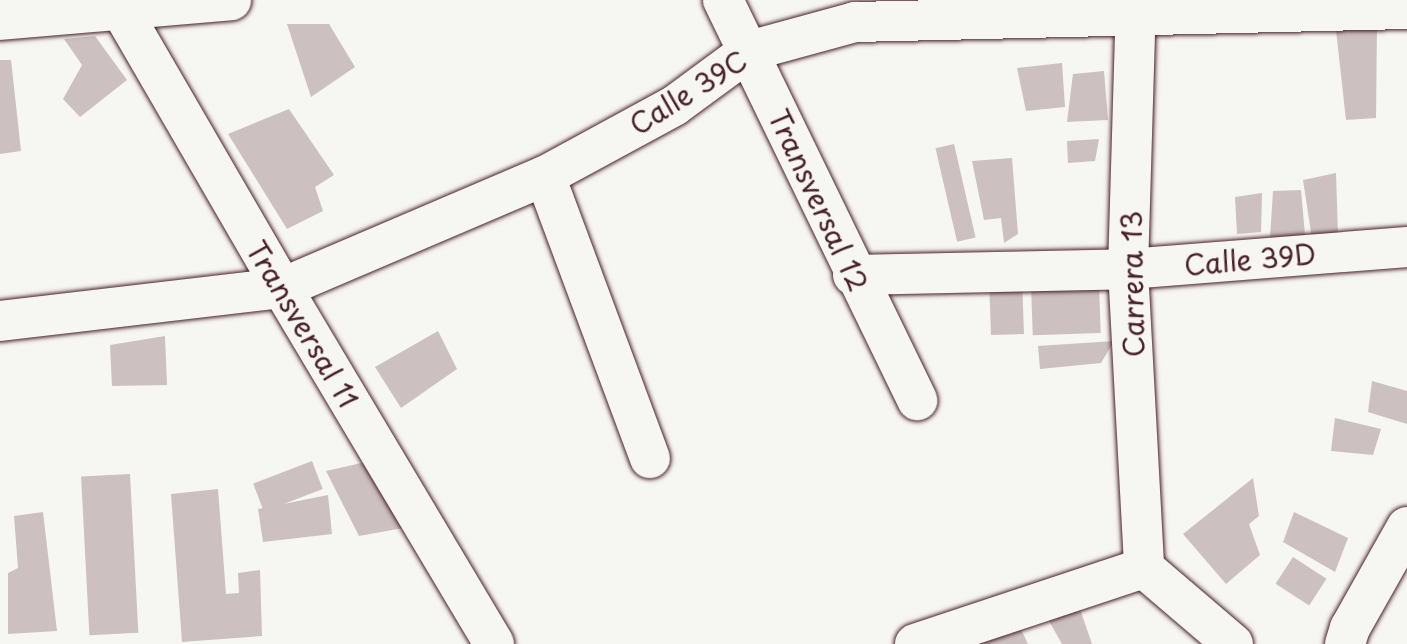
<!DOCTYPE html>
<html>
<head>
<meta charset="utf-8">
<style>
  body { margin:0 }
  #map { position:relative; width:1407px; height:644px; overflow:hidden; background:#f6f6f2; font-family:"Playpen Sans",sans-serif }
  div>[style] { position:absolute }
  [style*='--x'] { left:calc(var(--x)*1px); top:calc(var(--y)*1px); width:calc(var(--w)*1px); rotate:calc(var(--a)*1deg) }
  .building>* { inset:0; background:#ccc1c0; transform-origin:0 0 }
  .roads { filter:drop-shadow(0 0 2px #4a1f2b) drop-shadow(0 0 2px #4a1f2b) }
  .street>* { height:40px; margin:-20px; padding:0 20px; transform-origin:20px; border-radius:20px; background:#f6f6f2 }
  span { translate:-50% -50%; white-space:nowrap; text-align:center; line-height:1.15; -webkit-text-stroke:6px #f6f6f2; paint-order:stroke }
  .street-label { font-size:28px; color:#4a1f2b }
</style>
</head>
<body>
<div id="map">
  <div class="building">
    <i style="clip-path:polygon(1377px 22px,1376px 118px,1346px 120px,1336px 30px)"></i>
    <i style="clip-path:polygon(287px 24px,329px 24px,355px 67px,311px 97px)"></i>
    <i style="clip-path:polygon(95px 36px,127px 80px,80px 117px,63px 99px,82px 65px,64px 39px)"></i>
    <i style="clip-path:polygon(0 60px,11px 60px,21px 151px,0 154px)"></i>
    <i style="clip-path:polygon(1062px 63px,1065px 107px,1026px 111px,1017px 68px)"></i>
    <i style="clip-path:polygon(1104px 71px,1108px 120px,1067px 122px,1073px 74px)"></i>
    <i style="clip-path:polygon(289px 109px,334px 175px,315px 187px,323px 211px,287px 229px,228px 134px)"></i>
    <i style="clip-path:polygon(1099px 139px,1095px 161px,1068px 163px,1067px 141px)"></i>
    <i style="left:954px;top:144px;width:96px;height:19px;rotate:77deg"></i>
    <i style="clip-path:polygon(1012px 158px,1018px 234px,1004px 243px,1001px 218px,984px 220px,972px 161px)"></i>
    <i style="clip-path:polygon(1336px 173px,1338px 237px,1312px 239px,1303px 180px)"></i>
    <i style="clip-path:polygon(1301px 190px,1305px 235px,1270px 238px,1273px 191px)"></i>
    <i style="clip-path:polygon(1262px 193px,1261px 232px,1237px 234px,1235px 197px)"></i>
    <i style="left:1022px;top:278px;width:56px;height:33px;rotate:88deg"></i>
    <i style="left:1099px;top:284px;width:49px;height:68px;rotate:88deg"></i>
    <i style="clip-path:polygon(438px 331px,457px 369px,401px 408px,375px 367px)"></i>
    <i style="clip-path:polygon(165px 336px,167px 385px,112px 386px,110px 345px)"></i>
    <i style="clip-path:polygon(1114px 341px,1101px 363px,1040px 369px,1038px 346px)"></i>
    <i style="clip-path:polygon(1372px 381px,1407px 391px,1407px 424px,1368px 412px)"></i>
    <i style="clip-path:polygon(1335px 418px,1381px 429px,1373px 455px,1331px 451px)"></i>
    <i style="left:312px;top:461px;width:30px;height:63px;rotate:69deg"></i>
    <i style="clip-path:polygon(370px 461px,403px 528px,359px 536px,326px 471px)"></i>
    <i style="left:130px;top:474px;width:159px;height:49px;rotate:87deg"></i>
    <i style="clip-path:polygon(1253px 478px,1259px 516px,1249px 524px,1260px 555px,1226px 584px,1183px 534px)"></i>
    <i style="clip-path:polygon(218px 489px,226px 594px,239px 593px,238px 573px,260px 570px,262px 636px,182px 642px,171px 494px)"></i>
    <i style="clip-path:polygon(328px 495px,332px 534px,263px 542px,258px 509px)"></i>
    <i style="clip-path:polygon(43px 512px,57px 631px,8px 634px,8px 573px,18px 568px,14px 516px)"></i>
    <i style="clip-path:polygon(1294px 512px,1348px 538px,1335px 572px,1283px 542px)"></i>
    <i style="left:1293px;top:557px;width:40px;height:32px;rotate:33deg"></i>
    <i style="clip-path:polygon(1080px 609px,1092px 644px,1062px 644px,1049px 621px)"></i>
    <i style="clip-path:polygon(1019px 625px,1028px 644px,978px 644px)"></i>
  </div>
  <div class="roads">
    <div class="street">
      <i style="--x:120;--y:0;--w:8;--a:90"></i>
      <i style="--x:120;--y:8;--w:323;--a:59.9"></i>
      <i style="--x:282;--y:288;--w:414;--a:59.2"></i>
      <i style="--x:723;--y:0;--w:445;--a:64.1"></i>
      <i style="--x:1136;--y:0;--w:269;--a:91.7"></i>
      <i style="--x:1128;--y:269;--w:299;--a:86.9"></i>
      <i style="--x:0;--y:20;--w:232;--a:-4.9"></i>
      <i style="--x:545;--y:176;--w:301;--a:69.6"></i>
      <i style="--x:853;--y:275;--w:275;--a:-1.2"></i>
      <i style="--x:1128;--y:269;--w:280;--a:-4.5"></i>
      <i style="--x:0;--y:321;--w:284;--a:-6.7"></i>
      <i style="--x:282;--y:288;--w:286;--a:-23.1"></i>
      <i style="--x:545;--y:176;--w:147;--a:-28.5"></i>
      <i style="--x:674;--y:106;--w:93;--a:-36.3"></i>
      <i style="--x:749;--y:51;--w:110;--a:-15.3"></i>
      <i style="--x:855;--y:22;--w:552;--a:-1.35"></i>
      <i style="--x:1144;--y:568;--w:117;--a:40.5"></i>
      <i style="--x:915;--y:644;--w:241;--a:-18.4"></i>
      <i style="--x:1345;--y:644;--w:17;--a:-73"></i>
      <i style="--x:1350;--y:628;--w:116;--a:-60.6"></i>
    </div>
  </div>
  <div class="street-label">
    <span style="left:688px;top:92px;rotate:-32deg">Calle 39C</span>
    <span style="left:819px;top:200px;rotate:65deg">Transversal 12</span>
    <span style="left:1250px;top:259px;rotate:-5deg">Calle 39D</span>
    <span style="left:1132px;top:284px;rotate:-91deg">Carrera 13</span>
    <span style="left:303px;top:324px;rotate:59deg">Transversal 11</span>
  </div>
</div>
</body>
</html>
